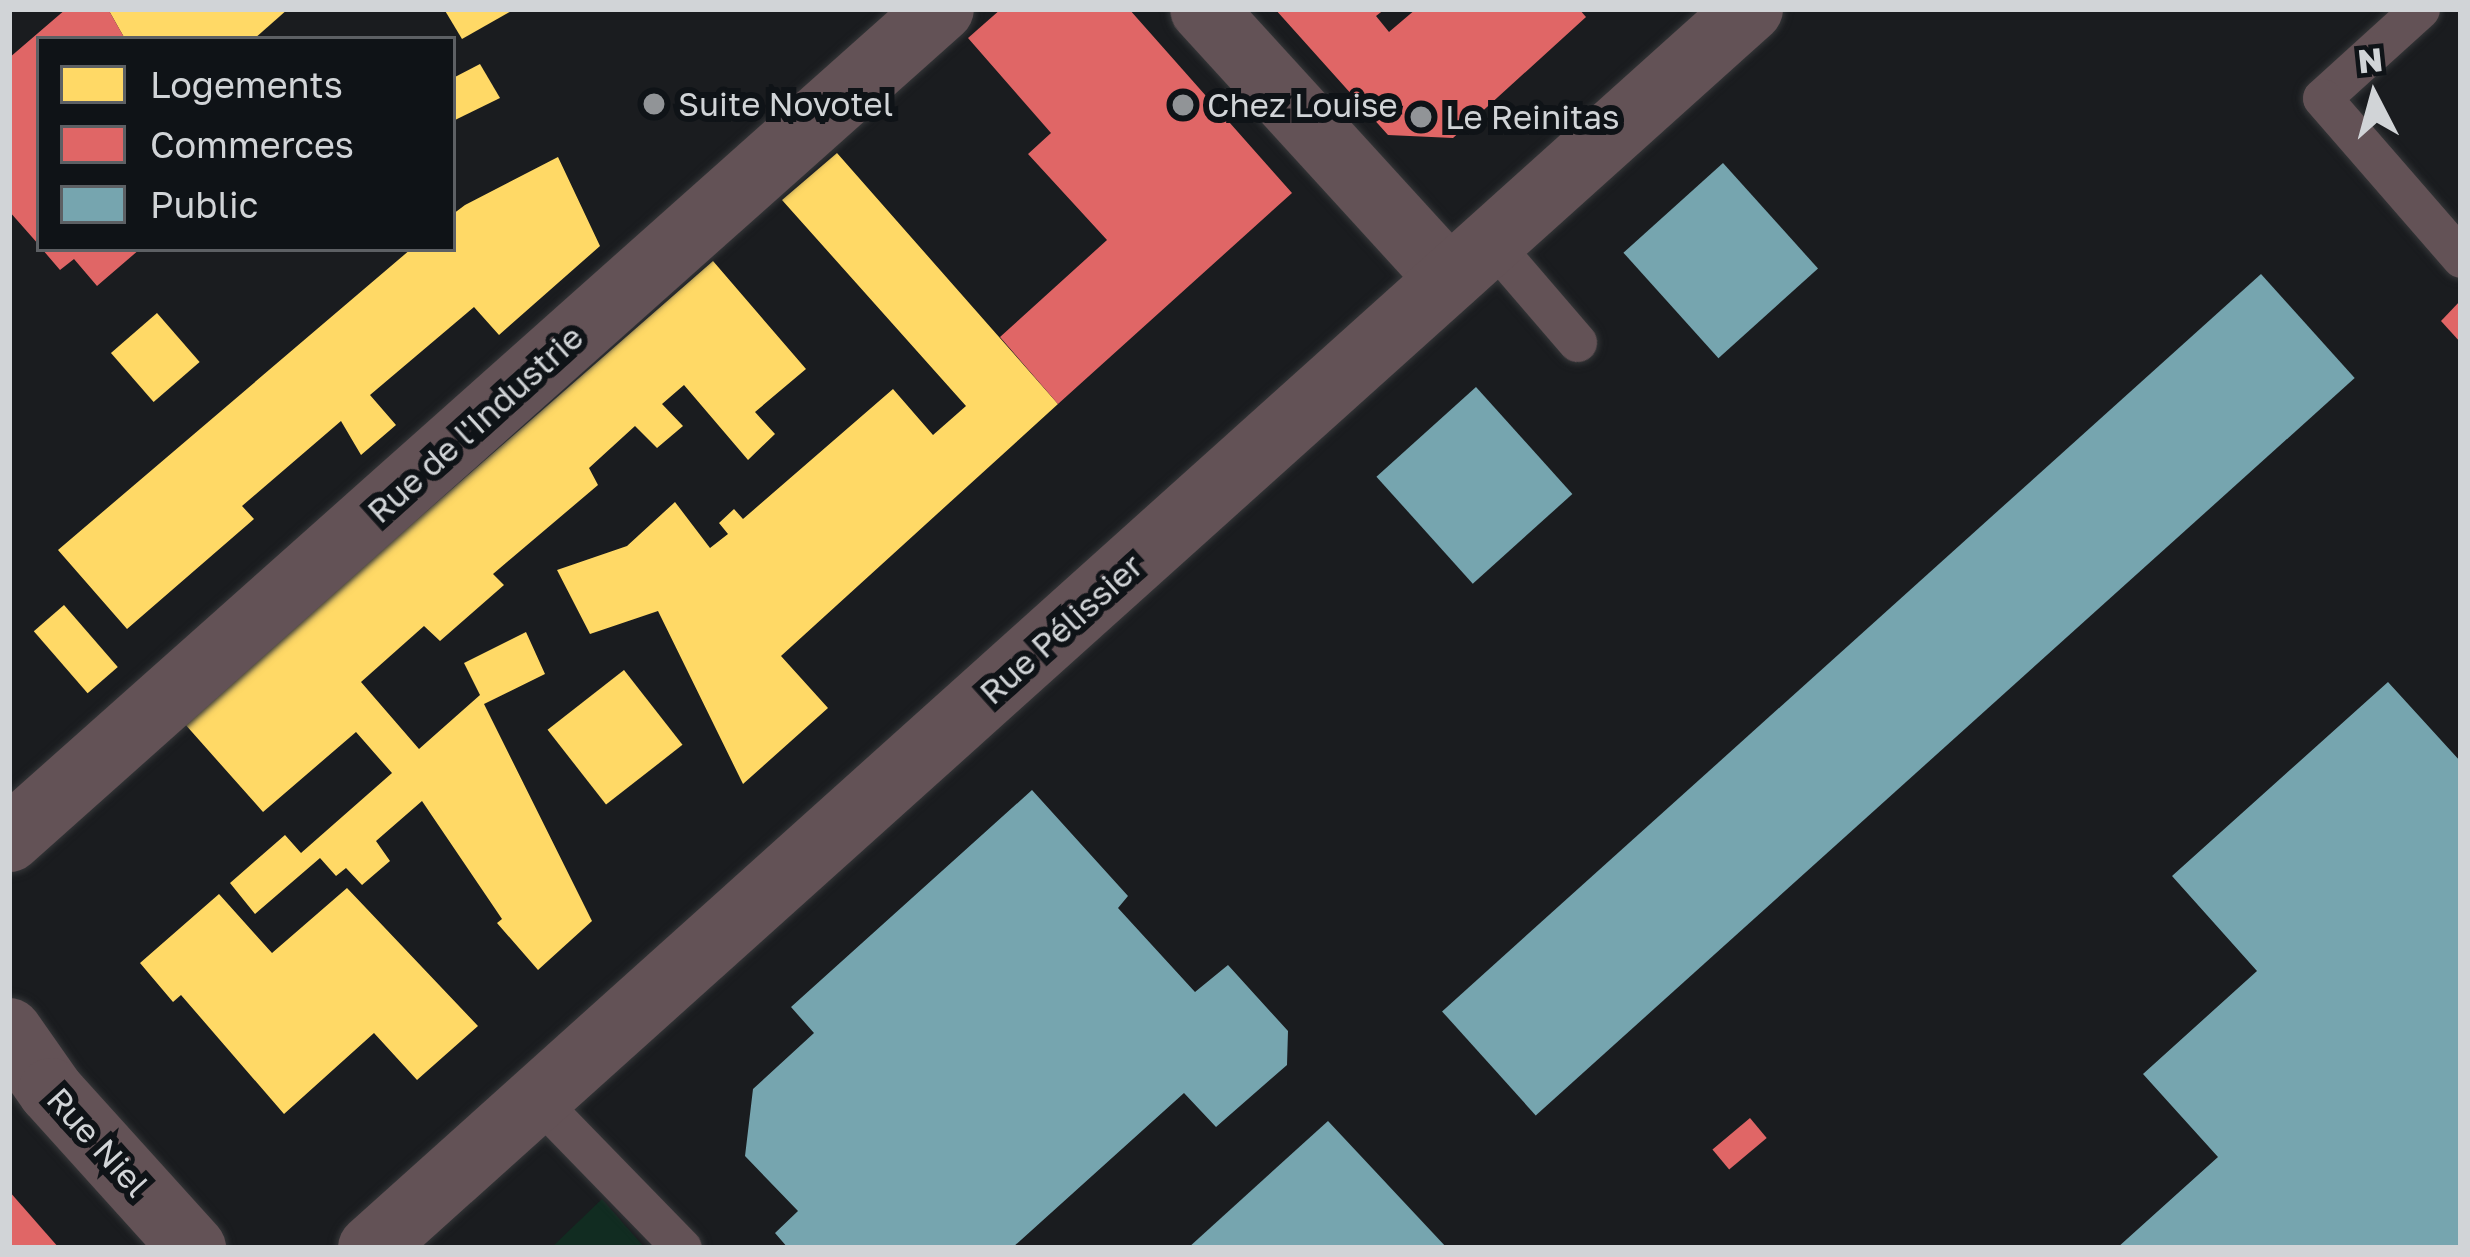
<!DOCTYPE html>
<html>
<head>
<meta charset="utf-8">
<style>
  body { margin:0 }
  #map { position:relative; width:2470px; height:1257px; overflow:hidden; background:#1a1c1f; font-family:"Golos Text",sans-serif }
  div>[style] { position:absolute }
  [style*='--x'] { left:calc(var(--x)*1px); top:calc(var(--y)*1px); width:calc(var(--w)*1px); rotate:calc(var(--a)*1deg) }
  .green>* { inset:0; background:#112c21 }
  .homes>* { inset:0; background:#ffd966; transform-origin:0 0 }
  .shops>* { inset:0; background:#e06666; transform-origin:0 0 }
  .public>* { inset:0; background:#76a5af; transform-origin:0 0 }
  .roads { filter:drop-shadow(0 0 3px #343638) drop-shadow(0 0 3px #343638) }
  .lane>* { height:39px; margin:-19.5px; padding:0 19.5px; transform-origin:19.5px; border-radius:19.5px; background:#635256 }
  .street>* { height:66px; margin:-33px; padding:0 33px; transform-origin:33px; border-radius:33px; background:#635256 }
  .dots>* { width:33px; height:33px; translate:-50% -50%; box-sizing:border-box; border:6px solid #0f1317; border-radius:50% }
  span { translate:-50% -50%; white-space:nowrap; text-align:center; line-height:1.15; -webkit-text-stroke:12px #0f1317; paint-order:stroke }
  .poi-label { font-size:33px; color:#d1d4d7 }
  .left { translate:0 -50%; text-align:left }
  .street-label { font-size:33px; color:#d1d4d7 }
  .frame { position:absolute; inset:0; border:12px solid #d1d4d7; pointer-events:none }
  .legend { position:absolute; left:36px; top:36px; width:420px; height:216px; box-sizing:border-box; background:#0f1317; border:3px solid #5d6064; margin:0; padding:15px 21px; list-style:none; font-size:36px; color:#d1d4d7 }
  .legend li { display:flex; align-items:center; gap:24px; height:60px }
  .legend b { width:60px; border:3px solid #5d6064 }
  .north { position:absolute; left:2314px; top:36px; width:120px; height:120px; -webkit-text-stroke:9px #0f1317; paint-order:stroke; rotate:354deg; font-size:33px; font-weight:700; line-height:48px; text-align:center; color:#d1d4d7 }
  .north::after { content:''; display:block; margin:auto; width:42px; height:54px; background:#d1d4d7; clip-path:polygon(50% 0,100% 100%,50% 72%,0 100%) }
</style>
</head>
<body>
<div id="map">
  <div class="green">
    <i style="clip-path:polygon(602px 1199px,645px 1248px,551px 1248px)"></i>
  </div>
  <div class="homes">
    <i style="clip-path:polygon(108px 9px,288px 9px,254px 39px,125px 39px)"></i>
    <i style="clip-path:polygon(444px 9px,515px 9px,462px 39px)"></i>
    <i style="clip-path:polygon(480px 64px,500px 98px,453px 121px,453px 78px)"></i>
    <i style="clip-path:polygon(837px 153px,1058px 404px,781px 656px,828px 708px,743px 784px,658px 611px,590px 634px,557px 570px,627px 546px,675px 502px,710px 548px,728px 534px,719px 523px,734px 509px,743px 519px,893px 389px,933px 435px,966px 406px,782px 200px)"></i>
    <i style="clip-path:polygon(558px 157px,600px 246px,499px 335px,474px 307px,370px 395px,396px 425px,361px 455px,341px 421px,242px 506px,254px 519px,127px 629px,58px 550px,411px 249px,453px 249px,453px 214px,465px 205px)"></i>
    <i style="clip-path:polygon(713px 261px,806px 369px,755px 412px,775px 434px,748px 460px,684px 385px,662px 404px,683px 426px,657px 448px,635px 426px,589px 468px,598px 485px,493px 574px,504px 585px,440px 641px,424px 626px,361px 682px,419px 749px,480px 695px,464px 663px,526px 632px,545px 674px,484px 704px,592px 921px,538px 970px,497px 923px,502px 919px,422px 801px,376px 841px,390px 861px,362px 885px,346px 868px,336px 876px,320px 858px,255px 914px,230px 883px,285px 835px,301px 853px,392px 773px,356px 732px,263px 812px,184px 723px)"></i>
    <i style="left:157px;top:313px;width:65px;height:61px;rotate:49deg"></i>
    <i style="left:64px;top:605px;width:82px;height:40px;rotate:49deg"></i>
    <i style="left:624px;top:670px;width:95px;height:97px;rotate:52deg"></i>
    <i style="clip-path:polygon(347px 888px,478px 1026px,417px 1080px,374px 1033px,284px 1114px,181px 995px,173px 1002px,140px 963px,219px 894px,272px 953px)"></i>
  </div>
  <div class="shops">
    <i style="clip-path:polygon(66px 9px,108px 9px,125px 39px,39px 39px,39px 245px,9px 211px,9px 58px)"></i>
    <i style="clip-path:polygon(1001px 9px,1129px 9px,1292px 193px,1058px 404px,1000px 337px,1107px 240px,1028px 154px,1051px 133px,968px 38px)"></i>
    <i style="clip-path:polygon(1275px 9px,1385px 9px,1376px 16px,1389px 32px,1416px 9px,1579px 9px,1586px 17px,1453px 138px,1388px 135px)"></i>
    <i style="clip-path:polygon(42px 249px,140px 249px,97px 286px,74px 259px,60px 270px)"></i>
    <i style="clip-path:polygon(2461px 300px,2461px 343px,2441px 321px)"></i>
    <i style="left:1750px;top:1118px;width:26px;height:49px;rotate:50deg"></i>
    <i style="clip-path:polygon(9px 1191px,59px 1248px,9px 1248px)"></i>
  </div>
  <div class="public">
    <i style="left:1723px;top:163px;width:142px;height:134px;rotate:48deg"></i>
    <i style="left:2261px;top:274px;width:140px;height:1102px;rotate:48deg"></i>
    <i style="left:1476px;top:387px;width:144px;height:134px;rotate:48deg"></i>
    <i style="clip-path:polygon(2388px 682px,2461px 762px,2461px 1248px,2117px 1248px,2218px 1157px,2143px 1074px,2257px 971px,2172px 876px)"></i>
    <i style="clip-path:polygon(1032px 790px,1128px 896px,1118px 908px,1195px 992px,1228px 965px,1288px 1031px,1287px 1065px,1216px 1127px,1184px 1093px,1012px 1248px,788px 1248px,775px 1233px,798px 1211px,745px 1156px,753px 1089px,814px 1033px,791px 1007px)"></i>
    <i style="clip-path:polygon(1328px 1121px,1447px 1248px,1188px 1248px)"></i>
  </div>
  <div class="roads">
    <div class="lane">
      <i style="--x:2420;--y:9;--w:132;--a:137.8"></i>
      <i style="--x:2322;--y:98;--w:212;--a:49"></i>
      <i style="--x:1491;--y:242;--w:132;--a:49.3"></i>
      <i style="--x:539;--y:1101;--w:205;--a:45.8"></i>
    </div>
    <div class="street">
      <i style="--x:1203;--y:9;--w:365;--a:47.6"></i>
      <i style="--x:9;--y:839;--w:1248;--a:-41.69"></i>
      <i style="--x:9;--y:1031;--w:73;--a:55"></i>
      <i style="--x:51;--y:1091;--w:212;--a:47.9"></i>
      <i style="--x:371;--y:1248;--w:1854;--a:-41.94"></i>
    </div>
  </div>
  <div class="dots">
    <i style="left:654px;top:104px;background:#919497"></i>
    <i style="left:1183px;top:105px;background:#919497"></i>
    <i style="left:1421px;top:117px;background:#919497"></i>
  </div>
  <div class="poi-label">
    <span class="left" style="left:678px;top:104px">Suite Novotel</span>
    <span class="left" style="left:1207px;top:105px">Chez Louise</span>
    <span class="left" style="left:1445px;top:117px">Le Reinitas</span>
  </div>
  <div class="street-label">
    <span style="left:475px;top:424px;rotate:-42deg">Rue de l'Industrie</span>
    <span style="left:1061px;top:629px;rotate:-42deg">Rue Pélissier</span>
    <span style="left:98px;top:1142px;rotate:48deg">Rue Niel</span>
  </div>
  <div class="frame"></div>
  <ul class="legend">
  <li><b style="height:33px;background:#ffd966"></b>Logements</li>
  <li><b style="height:33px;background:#e06666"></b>Commerces</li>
  <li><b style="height:33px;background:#76a5af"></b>Public</li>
  </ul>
  <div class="north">N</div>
</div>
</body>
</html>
